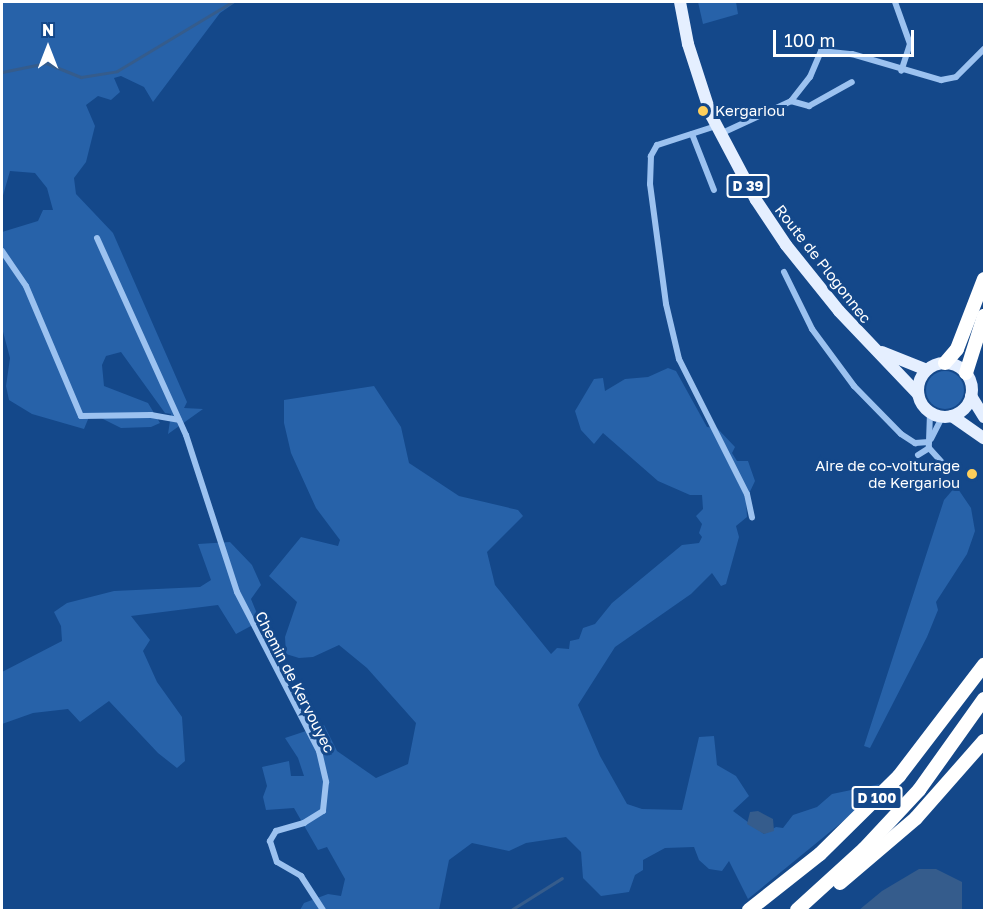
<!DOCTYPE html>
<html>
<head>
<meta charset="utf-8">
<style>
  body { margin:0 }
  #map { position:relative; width:986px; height:912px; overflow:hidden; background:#14488a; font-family:"Golos Text",sans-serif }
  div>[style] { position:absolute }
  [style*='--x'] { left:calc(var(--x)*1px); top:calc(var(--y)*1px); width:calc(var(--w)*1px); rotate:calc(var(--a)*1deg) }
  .green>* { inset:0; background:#2762a9 }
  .round { border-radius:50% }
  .water>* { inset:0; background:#355c8c }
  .stream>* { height:3px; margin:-1.5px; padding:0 1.5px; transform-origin:1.5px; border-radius:1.5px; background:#355c8c }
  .street>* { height:6px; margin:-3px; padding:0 3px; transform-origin:3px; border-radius:3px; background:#9cc2f0 }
  .primary>* { height:12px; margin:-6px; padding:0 6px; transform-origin:6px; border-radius:6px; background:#e5efff }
  .primary>.ring { margin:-6px; padding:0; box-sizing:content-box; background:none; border:12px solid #e5efff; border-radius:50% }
  .highway>* { height:14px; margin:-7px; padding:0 7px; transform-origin:7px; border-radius:7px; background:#fff }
  .dots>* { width:16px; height:16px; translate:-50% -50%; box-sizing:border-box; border:3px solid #14488a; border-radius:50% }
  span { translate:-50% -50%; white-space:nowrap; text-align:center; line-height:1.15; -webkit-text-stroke:6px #14488a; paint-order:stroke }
  .shield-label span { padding:2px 4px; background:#14488a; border:2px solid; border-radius:4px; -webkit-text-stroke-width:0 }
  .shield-label { font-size:14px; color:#fff; font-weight:700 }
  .poi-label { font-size:15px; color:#fff }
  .left { translate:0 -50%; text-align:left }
  .right { translate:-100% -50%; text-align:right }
  .street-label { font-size:15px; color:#fff }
  .frame { position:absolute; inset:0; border:3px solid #fff; pointer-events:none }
  .north { position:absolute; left:18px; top:18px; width:60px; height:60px; -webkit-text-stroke:4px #14488a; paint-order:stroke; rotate:0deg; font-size:16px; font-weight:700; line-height:24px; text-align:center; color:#fff }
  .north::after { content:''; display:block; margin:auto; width:21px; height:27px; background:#fff; clip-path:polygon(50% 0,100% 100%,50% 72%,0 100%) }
  .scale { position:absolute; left:773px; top:30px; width:141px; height:27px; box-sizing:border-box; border:3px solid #fff; border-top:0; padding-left:8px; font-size:18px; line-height:21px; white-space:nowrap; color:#fff; -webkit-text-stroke:4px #14488a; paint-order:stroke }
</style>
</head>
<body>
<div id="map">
  <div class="green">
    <i style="clip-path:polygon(2px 2px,236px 2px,220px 13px,153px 102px,144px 87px,121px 76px,114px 78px,120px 92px,111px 100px,98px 96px,86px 105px,95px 126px,86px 162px,74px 178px,76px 194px,113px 233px,187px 402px,184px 408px,203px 409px,168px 434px,171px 414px,165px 413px,121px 352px,106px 356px,102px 365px,104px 386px,148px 403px,160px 423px,151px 427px,121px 428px,95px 415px,89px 417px,84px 429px,32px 414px,9px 400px,6px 386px,10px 358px,2px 328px,2px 232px,38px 221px,43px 210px,53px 210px,47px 188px,35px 173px,10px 171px,2px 199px)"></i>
    <i style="clip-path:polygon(698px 2px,736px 2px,738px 14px,703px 24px)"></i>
    <i style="clip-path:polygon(668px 368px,676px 371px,707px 427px,717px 428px,735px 447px,732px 453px,737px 461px,748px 461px,755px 481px,746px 500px,747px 517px,736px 526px,739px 537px,726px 584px,721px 586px,712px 573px,691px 594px,615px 647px,578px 705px,600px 756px,627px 804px,642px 809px,682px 810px,699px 737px,714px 736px,717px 765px,736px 776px,749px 796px,733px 811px,764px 834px,776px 827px,783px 828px,793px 815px,817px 807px,832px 794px,880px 784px,858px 809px,748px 899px,729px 861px,722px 871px,709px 869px,699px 860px,694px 847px,665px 848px,643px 860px,643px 870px,635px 875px,629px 892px,601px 896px,583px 878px,581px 852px,566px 837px,526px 843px,509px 851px,472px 843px,449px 860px,439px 910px,300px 910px,304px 903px,328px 894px,341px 896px,345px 879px,327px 847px,318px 850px,294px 808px,266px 810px,263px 797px,267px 786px,262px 767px,289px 761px,291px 776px,304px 776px,298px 758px,285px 738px,324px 725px,337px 751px,376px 778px,408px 764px,416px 723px,367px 668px,339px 645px,313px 657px,299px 658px,286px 654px,285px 637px,297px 602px,269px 576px,301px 537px,338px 546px,340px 540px,316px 508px,291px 453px,284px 423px,284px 400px,374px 386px,401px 427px,409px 463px,459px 496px,518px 510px,523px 516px,487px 552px,495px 585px,551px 654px,557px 648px,569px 649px,570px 641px,579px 639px,583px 628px,595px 624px,612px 603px,682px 545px,699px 543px,702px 537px,699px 533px,702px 524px,696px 516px,703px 509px,702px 495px,690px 495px,658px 481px,603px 433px,594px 444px,581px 430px,575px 411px,594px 379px,603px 378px,605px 391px,625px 379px,648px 377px)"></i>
    <i class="round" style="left:926px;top:371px;width:38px;height:38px"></i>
    <i style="clip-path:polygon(956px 486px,971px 508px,975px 531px,967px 554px,936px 602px,938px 610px,927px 637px,870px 748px,864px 746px,944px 500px)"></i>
    <i style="clip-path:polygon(230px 542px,252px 565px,261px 585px,251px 599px,260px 621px,236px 634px,218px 605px,131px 616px,150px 640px,143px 651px,157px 682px,182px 717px,185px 761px,177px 768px,158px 753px,109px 701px,80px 722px,68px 709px,33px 713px,2px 724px,2px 672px,62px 641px,61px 626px,54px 612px,67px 603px,114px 591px,200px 587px,211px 580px,198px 544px)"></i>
  </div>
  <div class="water">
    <i style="clip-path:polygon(758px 811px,773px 819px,774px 831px,764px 834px,747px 824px,750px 812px)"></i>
    <i style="clip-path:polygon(919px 869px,936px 869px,962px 882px,962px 910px,859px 910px,882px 891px)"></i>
  </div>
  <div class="stream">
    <i style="--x:2;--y:72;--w:45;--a:-11.6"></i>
    <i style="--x:46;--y:63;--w:38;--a:22"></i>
    <i style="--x:81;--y:77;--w:36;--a:-9"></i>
    <i style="--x:117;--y:71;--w:134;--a:-31"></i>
    <i style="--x:511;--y:910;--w:60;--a:-32.1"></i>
  </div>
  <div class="street">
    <i style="--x:895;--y:2;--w:45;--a:70.3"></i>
    <i style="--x:910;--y:44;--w:28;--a:108"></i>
    <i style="--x:791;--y:101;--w:19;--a:16"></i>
    <i style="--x:809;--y:106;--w:49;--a:-29.2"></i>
    <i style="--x:716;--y:126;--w:62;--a:162.1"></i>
    <i style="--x:657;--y:145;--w:13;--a:119"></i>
    <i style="--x:651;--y:156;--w:28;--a:92"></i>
    <i style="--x:650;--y:184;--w:121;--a:82.4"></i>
    <i style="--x:666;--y:304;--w:57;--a:76.7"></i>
    <i style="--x:679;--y:359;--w:151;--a:63.3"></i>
    <i style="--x:747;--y:494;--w:24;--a:78"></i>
    <i style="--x:692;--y:134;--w:60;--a:68.6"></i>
    <i style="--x:720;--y:134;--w:78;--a:-24.9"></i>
    <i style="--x:791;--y:101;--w:31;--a:-52"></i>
    <i style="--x:810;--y:77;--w:28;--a:-67"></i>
    <i style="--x:821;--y:51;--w:31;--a:6"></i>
    <i style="--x:852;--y:54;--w:93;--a:16.3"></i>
    <i style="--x:941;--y:80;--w:15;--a:-11"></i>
    <i style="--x:956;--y:77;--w:40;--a:-45"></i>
    <i style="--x:97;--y:238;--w:216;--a:65.7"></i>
    <i style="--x:186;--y:435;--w:165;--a:72"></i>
    <i style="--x:237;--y:592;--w:179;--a:62.7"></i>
    <i style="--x:319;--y:751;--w:32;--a:77"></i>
    <i style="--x:326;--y:782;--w:29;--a:96"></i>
    <i style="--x:323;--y:811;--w:22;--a:148"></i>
    <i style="--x:304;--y:823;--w:29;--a:164"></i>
    <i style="--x:276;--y:831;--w:12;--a:121"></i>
    <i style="--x:270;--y:841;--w:22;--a:72"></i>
    <i style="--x:277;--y:862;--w:28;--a:30"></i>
    <i style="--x:301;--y:876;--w:40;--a:57.1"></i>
    <i style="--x:2;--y:251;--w:42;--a:55.6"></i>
    <i style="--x:26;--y:286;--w:141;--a:67.1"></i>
    <i style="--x:81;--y:416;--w:70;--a:-0.8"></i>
    <i style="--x:151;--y:415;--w:28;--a:10"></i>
    <i style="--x:784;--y:272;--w:64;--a:63.8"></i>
    <i style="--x:812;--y:329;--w:71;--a:53.6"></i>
    <i style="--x:854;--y:386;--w:67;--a:45.6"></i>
    <i style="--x:901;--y:434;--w:17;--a:33"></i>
    <i style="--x:915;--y:443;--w:14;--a:-4"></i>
    <i style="--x:930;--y:413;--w:35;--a:92"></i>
    <i style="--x:929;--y:448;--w:28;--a:48"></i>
    <i style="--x:931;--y:439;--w:25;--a:-63"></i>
    <i style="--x:918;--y:455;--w:13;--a:-32"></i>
  </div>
  <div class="primary">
    <i style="--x:680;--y:2;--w:43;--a:79.2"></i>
    <i style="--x:688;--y:44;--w:75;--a:72.1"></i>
    <i style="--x:711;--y:115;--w:96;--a:62.1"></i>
    <i style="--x:756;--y:200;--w:54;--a:56.3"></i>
    <i style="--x:786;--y:245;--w:85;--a:51.2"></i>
    <i style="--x:839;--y:311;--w:115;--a:46.4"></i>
    <i style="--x:882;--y:352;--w:48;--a:21.8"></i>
    <i class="ring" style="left:918px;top:363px;width:42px;height:42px"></i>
    <i style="--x:971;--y:396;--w:25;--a:58"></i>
    <i style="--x:952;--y:416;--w:39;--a:35"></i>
  </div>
  <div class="highway">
    <i style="--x:945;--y:363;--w:18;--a:-49"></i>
    <i style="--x:957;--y:349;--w:75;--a:-68.9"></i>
    <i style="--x:966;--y:373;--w:60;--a:-72.5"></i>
    <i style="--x:840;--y:883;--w:100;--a:-40.5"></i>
    <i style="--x:916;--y:818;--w:103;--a:-48.6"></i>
    <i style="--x:749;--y:910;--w:90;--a:-38.3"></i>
    <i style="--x:820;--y:854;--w:111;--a:-44.6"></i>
    <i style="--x:899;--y:776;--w:140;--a:-52.6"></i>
    <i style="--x:797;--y:910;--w:91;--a:-42.3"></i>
    <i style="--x:864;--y:849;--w:81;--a:-47"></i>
    <i style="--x:919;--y:790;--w:112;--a:-54.5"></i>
  </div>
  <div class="dots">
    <i style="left:703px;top:111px;background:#ffcf5b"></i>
    <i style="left:972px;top:474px;background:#ffcf5b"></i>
  </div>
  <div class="shield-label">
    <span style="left:748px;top:186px">D 39</span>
    <span style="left:877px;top:798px">D 100</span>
  </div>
  <div class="poi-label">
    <span class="left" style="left:715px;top:111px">Kergariou</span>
    <span class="right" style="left:960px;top:474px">Aire de co-voiturage<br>de Kergariou</span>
  </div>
  <div class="street-label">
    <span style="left:823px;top:264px;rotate:52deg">Route de Plogonnec</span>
    <span style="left:295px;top:682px;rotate:63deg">Chemin de Kervouyec</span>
  </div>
  <div class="frame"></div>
  <div class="north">N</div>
  <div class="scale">100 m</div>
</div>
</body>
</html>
